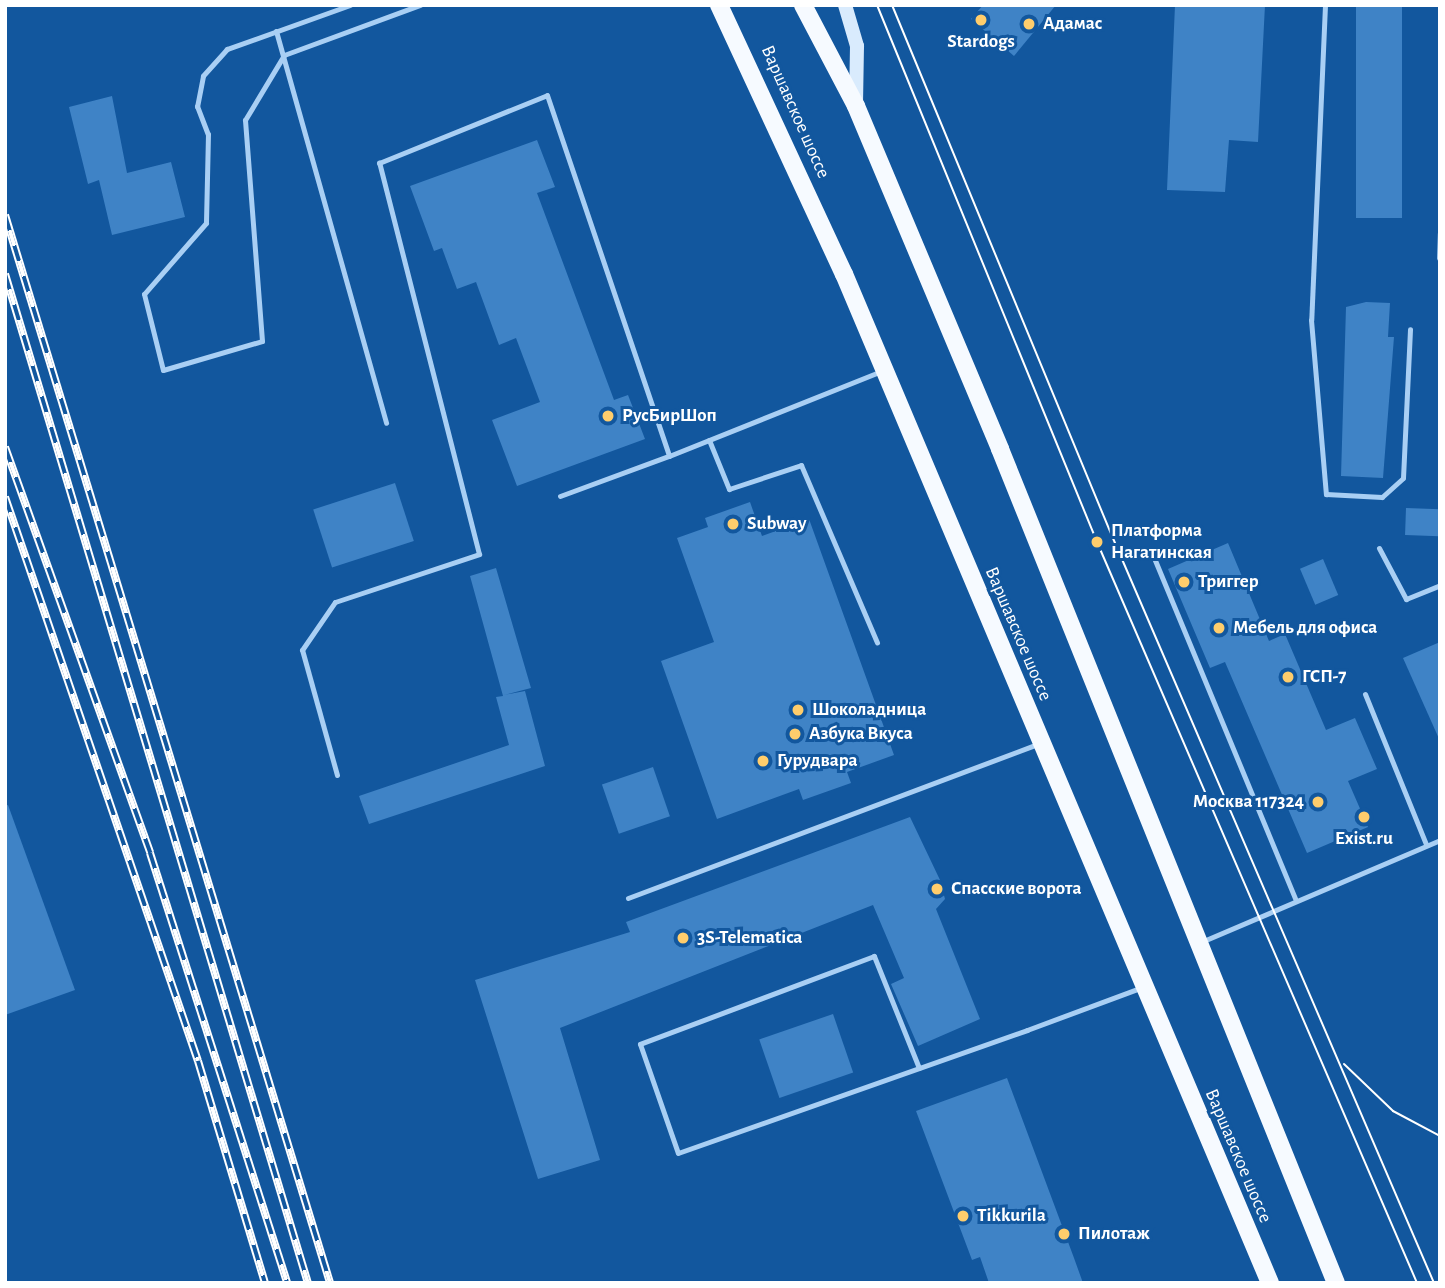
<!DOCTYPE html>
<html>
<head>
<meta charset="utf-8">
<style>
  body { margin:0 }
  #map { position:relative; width:1445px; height:1288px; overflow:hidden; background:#12579e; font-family:"Alegreya Sans",sans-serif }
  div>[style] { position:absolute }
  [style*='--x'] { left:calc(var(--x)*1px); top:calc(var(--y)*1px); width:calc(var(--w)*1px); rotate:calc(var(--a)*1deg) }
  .building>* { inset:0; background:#3f83c6; transform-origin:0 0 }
  .lane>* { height:5px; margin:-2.5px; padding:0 2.5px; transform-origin:2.5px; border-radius:2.5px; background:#a9cff4 }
  .secondary>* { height:14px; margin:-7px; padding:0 7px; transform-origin:7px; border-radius:7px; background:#d9ebfd }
  .primary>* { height:18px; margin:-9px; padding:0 9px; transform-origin:9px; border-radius:9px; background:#f6faff }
  .tram>* { height:2px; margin:-1px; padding:0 1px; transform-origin:1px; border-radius:1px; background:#fff }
  .rail>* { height:8px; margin-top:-4px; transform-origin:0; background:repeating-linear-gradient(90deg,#12579e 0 16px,#fff 0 32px); box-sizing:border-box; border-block:2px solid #fff }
  .dots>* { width:19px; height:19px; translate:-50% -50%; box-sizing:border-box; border:4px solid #12579e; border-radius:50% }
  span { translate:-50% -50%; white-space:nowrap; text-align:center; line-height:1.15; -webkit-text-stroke:6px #12579e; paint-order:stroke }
  .poi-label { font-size:19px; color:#fff; font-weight:700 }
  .left { translate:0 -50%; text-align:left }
  .right { translate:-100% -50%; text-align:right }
  .street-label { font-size:19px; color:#fff }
  .frame { position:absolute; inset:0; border:7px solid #fff; pointer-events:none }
</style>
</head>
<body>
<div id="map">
  <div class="building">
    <i style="clip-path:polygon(983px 5px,1056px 5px,1014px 56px,971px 19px)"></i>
    <i style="clip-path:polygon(1175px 5px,1265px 5px,1258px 142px,1229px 140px,1225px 192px,1167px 190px)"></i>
    <i style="left:1356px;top:5px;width:46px;height:213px"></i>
    <i style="clip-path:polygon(112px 96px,127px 173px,171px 162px,185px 217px,112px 235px,99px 180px,88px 184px,69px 107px)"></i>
    <i style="clip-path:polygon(537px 140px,555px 187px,537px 193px,614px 400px,628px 395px,645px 439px,517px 486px,492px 420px,540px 402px,516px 338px,499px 345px,476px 282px,457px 289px,442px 248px,434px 251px,410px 186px)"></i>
    <i style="clip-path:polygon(1366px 302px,1390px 303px,1388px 337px,1394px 337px,1383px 478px,1341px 476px,1346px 307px)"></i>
    <i style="left:395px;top:483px;width:61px;height:86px;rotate:72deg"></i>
    <i style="clip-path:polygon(750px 502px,762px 536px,809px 519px,894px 755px,847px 772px,851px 783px,803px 800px,799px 789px,717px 819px,661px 661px,714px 642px,677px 538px,708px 527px,705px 518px)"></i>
    <i style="left:1406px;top:508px;width:34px;height:27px;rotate:2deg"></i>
    <i style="clip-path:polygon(1228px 543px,1269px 641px,1285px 634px,1326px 730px,1355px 718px,1377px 769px,1348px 781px,1368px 827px,1307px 853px,1225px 662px,1210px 668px,1168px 569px)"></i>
    <i style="left:1323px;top:559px;width:39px;height:25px;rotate:67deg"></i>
    <i style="clip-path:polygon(496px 568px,531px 688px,504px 695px,525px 691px,545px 766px,369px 824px,359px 796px,509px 745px,496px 697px,503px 696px,470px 576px)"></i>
    <i style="clip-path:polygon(1440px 642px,1440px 741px,1403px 658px)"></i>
    <i style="left:653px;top:767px;width:52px;height:54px;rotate:71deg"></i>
    <i style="clip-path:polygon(8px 805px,75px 990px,5px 1015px,5px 806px)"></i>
    <i style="clip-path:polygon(910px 817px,940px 880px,945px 899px,936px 909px,980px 1019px,918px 1046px,891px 984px,904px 978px,873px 905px,560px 1028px,600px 1160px,538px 1179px,475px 980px,630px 932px,626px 922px)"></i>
    <i style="left:833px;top:1014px;width:62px;height:78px;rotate:71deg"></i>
    <i style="clip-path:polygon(1007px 1078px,1074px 1258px,1083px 1283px,989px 1283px,980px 1257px,972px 1260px,916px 1111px)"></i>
  </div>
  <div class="lane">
    <i style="--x:350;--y:5;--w:131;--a:160.3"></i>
    <i style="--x:227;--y:49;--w:36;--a:132"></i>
    <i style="--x:203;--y:76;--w:31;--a:101"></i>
    <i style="--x:197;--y:106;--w:30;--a:69"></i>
    <i style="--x:208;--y:134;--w:89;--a:91.3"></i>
    <i style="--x:206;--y:223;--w:94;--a:131.1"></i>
    <i style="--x:144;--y:294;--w:78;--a:76"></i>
    <i style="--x:163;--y:370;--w:103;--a:-16.3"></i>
    <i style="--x:262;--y:341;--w:222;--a:-94.4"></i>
    <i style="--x:245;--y:120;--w:76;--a:-59"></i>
    <i style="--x:284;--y:55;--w:145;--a:-20.2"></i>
    <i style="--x:1325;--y:5;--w:315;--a:92.5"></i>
    <i style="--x:1311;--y:320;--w:175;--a:85.1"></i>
    <i style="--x:1326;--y:494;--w:56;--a:3.1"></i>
    <i style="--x:1382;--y:497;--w:28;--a:-42"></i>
    <i style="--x:1403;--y:478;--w:149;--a:-87.3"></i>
    <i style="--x:276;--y:31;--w:407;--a:74.3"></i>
    <i style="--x:1439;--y:258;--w:25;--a:-88"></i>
    <i style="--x:709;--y:440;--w:53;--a:67.8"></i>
    <i style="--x:729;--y:489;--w:76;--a:-18.4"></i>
    <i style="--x:801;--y:465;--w:193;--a:66.8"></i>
    <i style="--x:560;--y:496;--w:116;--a:-20.2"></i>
    <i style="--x:1379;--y:548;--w:58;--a:62.1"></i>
    <i style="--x:1406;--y:599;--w:37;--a:-22"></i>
    <i style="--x:1152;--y:553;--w:376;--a:67.5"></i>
    <i style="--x:1365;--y:694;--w:162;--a:67.9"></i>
    <i style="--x:337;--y:775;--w:130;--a:-105.6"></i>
    <i style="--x:302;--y:650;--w:58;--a:-55.5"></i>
    <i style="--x:335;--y:602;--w:152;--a:-18.4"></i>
    <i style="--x:479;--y:554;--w:404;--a:-104.3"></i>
    <i style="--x:379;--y:163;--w:181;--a:-22"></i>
    <i style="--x:547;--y:95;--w:381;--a:71.3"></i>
    <i style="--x:669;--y:456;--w:229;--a:-21.8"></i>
    <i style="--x:628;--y:898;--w:438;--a:-20.6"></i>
    <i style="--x:1201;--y:942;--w:260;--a:-23.1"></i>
    <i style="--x:919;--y:1068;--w:121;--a:-111.9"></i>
    <i style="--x:874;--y:956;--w:250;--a:159.4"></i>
    <i style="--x:640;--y:1044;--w:115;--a:70.8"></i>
    <i style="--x:678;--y:1153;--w:370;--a:-19.4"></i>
    <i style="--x:1027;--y:1030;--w:121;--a:-20.4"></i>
  </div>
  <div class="secondary">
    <i style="--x:845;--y:5;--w:43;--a:73.7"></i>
    <i style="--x:857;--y:46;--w:58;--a:91"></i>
  </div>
  <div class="primary">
    <i style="--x:719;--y:5;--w:297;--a:65.1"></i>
    <i style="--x:844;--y:274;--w:1095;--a:67.11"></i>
    <i style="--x:803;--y:5;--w:114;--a:62.3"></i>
    <i style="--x:856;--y:106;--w:372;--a:67.2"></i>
    <i style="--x:1000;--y:449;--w:899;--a:68.06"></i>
  </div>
  <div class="tram">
    <i style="--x:877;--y:5;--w:580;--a:67.72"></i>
    <i style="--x:1097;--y:542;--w:807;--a:66.64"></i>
    <i style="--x:892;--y:5;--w:575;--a:67.5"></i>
    <i style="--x:1112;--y:536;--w:813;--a:66.68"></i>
    <i style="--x:1344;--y:1064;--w:68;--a:43.8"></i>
    <i style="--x:1393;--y:1111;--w:53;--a:28"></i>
  </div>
  <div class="rail">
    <i style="--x:5;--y:215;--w:1116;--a:73.07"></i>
    <i style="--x:5;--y:274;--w:1054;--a:73.29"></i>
    <i style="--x:5;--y:447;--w:431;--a:70.3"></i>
    <i style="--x:150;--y:853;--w:451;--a:72.3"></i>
    <i style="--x:5;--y:497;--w:596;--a:71.11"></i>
    <i style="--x:198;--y:1061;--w:232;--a:73.2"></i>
  </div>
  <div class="dots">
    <i style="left:981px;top:20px;background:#ffcd6c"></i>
    <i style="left:1029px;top:24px;background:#ffcd6c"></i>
    <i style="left:608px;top:416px;background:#ffcd6c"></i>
    <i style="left:733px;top:524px;background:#ffcd6c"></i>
    <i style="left:1097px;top:542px;background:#ffcd6c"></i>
    <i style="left:1184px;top:582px;background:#ffcd6c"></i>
    <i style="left:1219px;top:628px;background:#ffcd6c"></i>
    <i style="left:1288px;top:677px;background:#ffcd6c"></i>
    <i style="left:798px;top:710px;background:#ffcd6c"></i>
    <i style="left:795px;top:734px;background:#ffcd6c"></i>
    <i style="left:763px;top:761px;background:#ffcd6c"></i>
    <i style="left:1318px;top:802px;background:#ffcd6c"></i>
    <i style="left:1364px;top:817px;background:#ffcd6c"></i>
    <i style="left:937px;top:889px;background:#ffcd6c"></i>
    <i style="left:683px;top:938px;background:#ffcd6c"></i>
    <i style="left:963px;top:1216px;background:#ffcd6c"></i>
    <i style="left:1064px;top:1234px;background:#ffcd6c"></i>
  </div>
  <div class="poi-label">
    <span class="left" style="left:1043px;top:24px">Адамас</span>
    <span style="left:981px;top:42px">Stardogs</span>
    <span class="left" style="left:622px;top:416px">РусБирШоп</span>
    <span class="left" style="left:747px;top:524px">Subway</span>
    <span class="left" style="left:1111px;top:542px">Платформа<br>Нагатинская</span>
    <span class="left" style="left:1198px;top:582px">Триггер</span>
    <span class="left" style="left:1233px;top:628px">Мебель для офиса</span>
    <span class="left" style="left:1302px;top:677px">ГСП-7</span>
    <span class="left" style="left:812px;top:710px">Шоколадница</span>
    <span class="left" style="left:809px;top:734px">Азбука Вкуса</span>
    <span class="left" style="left:777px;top:761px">Гурудвара</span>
    <span class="right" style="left:1304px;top:802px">Москва 117324</span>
    <span style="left:1364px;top:839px">Exist.ru</span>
    <span class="left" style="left:951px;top:889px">Спасские ворота</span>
    <span class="left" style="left:697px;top:938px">3S-Telematica</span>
    <span class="left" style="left:977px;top:1216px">Tikkurila</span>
    <span class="left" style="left:1078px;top:1234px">Пилотаж</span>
  </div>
  <div class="street-label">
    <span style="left:795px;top:112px;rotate:66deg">Варшавское шоссе</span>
    <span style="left:1018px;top:634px;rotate:67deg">Варшавское шоссе</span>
    <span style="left:1238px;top:1156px;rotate:67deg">Варшавское шоссе</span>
  </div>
  <div class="frame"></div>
</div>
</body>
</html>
